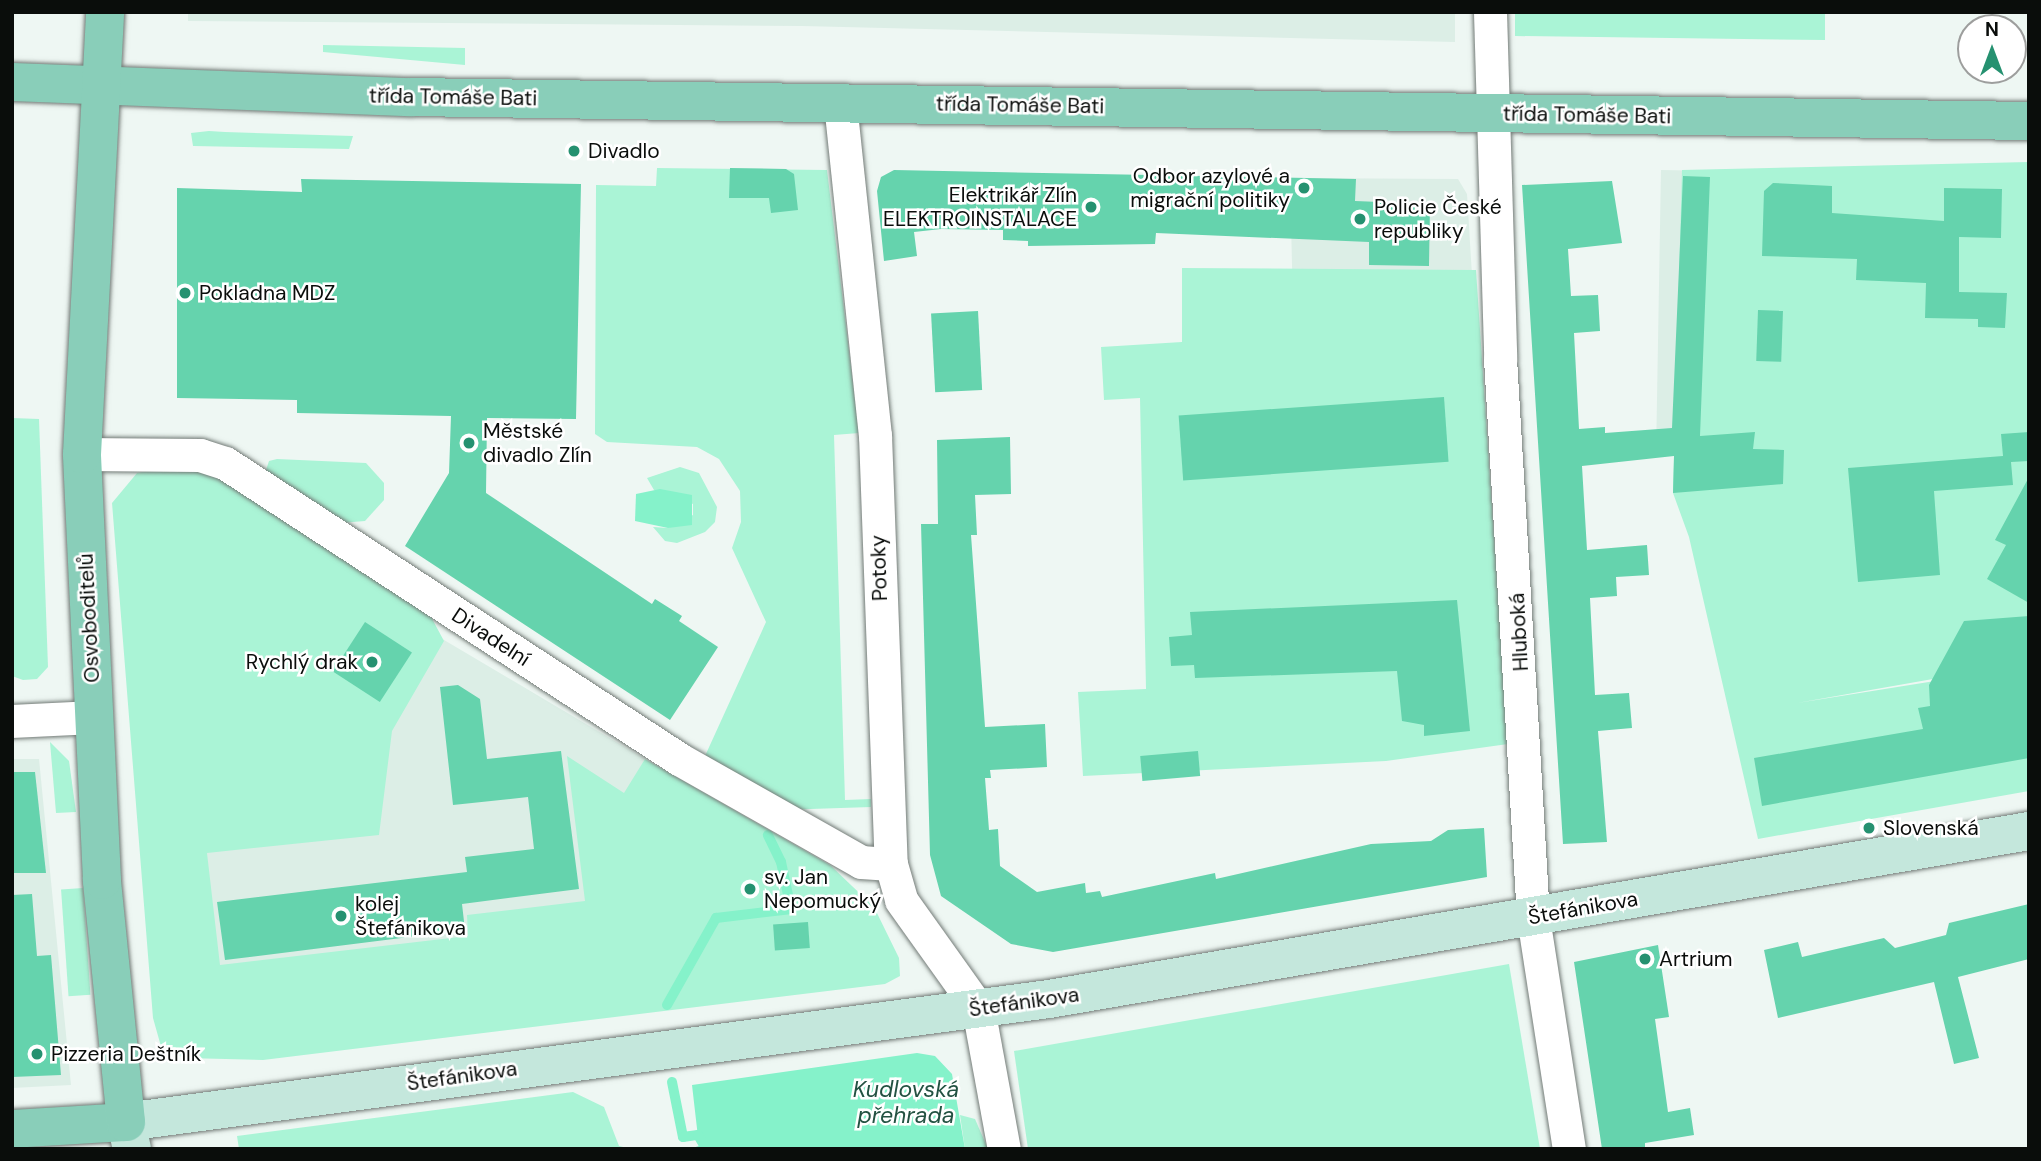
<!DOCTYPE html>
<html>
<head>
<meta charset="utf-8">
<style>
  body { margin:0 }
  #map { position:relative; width:2041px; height:1161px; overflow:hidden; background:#eef7f3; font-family:"DM Sans",sans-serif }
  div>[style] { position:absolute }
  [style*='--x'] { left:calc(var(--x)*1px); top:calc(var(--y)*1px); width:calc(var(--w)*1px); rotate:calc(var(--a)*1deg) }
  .built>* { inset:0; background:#dceee6; transform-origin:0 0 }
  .green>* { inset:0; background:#aaf4d6; transform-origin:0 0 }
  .water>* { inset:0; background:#85f2ca }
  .stream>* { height:10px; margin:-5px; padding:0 5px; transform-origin:5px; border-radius:5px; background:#85f2ca }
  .building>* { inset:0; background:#65d3ad; transform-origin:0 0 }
  .roads { filter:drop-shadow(0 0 2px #737b77) drop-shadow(0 0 2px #737b77) }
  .street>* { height:33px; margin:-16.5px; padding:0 16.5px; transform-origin:16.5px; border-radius:16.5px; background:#fff }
  .secondary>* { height:38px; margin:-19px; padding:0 19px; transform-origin:19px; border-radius:19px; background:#c4e7dc }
  .primary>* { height:38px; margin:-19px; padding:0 19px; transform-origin:19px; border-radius:19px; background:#89ceb9 }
  .dots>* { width:19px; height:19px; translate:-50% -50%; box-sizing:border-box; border:4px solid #fff; border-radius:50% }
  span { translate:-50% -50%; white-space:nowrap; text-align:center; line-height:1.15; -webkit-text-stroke:5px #fff; paint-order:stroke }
  .street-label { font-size:21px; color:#0a0d0b }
  .poi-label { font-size:21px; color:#0a0d0b }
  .left { translate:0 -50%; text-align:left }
  .right { translate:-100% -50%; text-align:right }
  .water-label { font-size:23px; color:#235242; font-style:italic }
  .frame { position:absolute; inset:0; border:14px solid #0a0d0b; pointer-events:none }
  .north { position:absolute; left:1957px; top:14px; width:70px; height:70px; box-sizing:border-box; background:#fff; border:2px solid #9d9e9d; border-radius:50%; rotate:0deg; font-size:19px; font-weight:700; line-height:28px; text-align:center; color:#0a0d0b }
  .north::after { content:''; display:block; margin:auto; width:24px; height:32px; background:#259170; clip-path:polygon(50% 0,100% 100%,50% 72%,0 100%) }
</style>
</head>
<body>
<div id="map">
  <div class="built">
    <i style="clip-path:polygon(188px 12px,1455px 12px,1455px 42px,802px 26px,188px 21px)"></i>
    <i style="left:1661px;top:170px;width:70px;height:263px;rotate:1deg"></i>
    <i style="clip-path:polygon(1290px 178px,1458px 179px,1467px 194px,1474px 307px,1293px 308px)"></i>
    <i style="clip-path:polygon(439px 637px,645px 759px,621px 805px,647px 935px,203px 995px,177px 833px)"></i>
    <i style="clip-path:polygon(12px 759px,39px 759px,71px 1085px,12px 1088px)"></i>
  </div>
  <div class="green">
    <i style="clip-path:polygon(1515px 12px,1825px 12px,1825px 40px,1515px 36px)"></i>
    <i style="clip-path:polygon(323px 45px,465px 48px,465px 65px,323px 52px)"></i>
    <i style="clip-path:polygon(209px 131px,225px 132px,353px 136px,349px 149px,193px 146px,191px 133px)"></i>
    <i style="clip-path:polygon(2029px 162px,2029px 662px,1797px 703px,2029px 666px,2029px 791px,1758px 839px,1689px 537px,1673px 493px,1682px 170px)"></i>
    <i style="clip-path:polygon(657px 168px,827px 170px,859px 433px,834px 435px,845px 800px,871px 799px,871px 807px,780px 810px,705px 756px,766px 622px,732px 548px,741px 522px,740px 491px,719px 459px,697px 447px,607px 442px,595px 434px,596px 185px,656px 186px)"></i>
    <i style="clip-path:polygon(1182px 268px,1476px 270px,1508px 744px,1386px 761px,1083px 776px,1078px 692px,1146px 689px,1140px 398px,1104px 400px,1101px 347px,1182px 342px)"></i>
    <i style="clip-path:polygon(12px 418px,39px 419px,48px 667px,37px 679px,23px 680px,12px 676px)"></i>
    <i style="clip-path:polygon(277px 459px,366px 463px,384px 483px,384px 500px,365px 521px,340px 523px,265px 473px,269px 461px)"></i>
    <i style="clip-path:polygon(177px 465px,225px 479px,430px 615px,444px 641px,392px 731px,379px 835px,207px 853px,220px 965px,468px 936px,467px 915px,585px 901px,567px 756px,624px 793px,645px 759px,830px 865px,874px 907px,899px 958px,900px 976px,885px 984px,263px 1060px,185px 1058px,162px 1050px,153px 1018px,112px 503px,137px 473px)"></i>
    <i style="clip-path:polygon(680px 467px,699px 473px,717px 507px,715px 522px,705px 532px,677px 543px,665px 541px,653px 527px,668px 528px,693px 515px,693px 504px,654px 490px,647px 478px)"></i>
    <i style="clip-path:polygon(50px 742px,69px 761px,76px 812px,56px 813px)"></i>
    <i style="left:83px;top:888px;width:107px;height:22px;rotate:86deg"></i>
    <i style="clip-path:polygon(1509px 964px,1540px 1149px,1028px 1149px,1014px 1051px)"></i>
    <i style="clip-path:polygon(573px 1092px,604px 1107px,619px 1146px,632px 1149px,239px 1149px,237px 1136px)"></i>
    <i style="clip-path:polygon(960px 1115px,975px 1119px,988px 1149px,965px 1149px)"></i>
  </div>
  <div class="water">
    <i style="clip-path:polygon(660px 489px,692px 495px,692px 525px,668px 528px,635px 521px,636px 494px)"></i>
    <i style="clip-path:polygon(917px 1053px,935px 1056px,952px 1074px,965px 1149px,689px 1149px,699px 1146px,692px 1085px)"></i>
  </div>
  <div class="stream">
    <i style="--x:667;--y:1005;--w:100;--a:-60.6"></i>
    <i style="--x:716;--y:918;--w:76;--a:-6.8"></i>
    <i style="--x:791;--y:909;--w:48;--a:-102"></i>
    <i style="--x:781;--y:862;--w:30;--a:-116"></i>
    <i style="--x:672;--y:1082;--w:56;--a:78.7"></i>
    <i style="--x:683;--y:1137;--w:15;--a:-8"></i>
    <i style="--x:698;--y:1135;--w:16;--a:60"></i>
  </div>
  <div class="building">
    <i style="clip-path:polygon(730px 168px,786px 169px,794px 174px,798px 210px,771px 213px,769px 198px,729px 198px)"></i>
    <i style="clip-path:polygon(894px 170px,1356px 179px,1355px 201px,1430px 204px,1429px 266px,1369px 265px,1369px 242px,1156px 233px,1155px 244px,1028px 246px,1028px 241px,1003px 240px,1003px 230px,941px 229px,914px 232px,917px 256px,884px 261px,877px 191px,881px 177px)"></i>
    <i style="clip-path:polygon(1683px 176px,1710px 177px,1700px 436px,1755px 432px,1753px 449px,1784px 450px,1783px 484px,1673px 493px,1674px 456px,1582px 466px,1587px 550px,1647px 545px,1649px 575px,1616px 577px,1617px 596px,1590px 598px,1595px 695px,1629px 693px,1632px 728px,1598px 731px,1607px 842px,1563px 844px,1522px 185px,1612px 181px,1622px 243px,1568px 249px,1571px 296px,1598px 295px,1600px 331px,1574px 333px,1579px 429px,1605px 427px,1605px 433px,1672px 428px)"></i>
    <i style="clip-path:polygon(301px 179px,581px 184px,576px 419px,487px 418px,486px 493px,652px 604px,655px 599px,682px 616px,679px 621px,718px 647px,670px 720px,405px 546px,449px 473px,451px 416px,297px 413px,297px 400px,177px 398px,177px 188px,302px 192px)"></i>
    <i style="clip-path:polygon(1773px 183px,1832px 186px,1832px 213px,1944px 221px,1944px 188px,2002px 189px,2001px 238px,1959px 237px,1959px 292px,2007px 293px,2005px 328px,1978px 327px,1978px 319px,1925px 318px,1926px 283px,1856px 280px,1857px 259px,1762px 256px,1764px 191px)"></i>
    <i style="left:1758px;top:310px;width:25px;height:51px;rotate:2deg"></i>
    <i style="left:978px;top:311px;width:79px;height:47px;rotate:87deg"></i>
    <i style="left:1444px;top:397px;width:65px;height:266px;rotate:86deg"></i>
    <i style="clip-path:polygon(2029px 432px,2029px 461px,2011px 462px,2013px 485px,1934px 491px,1940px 575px,1858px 582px,1848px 468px,2003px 456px,2001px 434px)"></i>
    <i style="clip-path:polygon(1010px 437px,1011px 494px,975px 495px,977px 535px,971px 535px,985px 727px,1045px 724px,1047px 767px,990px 770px,991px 778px,985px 778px,989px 830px,998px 829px,1000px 866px,1037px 892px,1085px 883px,1086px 893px,1100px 891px,1102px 897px,1215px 873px,1216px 879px,1371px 844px,1431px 841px,1448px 830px,1484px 828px,1487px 877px,1053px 952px,1011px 944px,941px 896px,930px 855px,921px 524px,938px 524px,937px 440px)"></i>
    <i style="clip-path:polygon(2029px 477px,2029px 603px,1987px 579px,2006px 545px,1995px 540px)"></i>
    <i style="clip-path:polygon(1457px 600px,1470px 731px,1424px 736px,1424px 725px,1402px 721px,1397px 671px,1195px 678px,1194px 665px,1171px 666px,1169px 637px,1192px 635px,1190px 612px)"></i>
    <i style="clip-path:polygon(2029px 616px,2029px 758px,1762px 806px,1754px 758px,1923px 729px,1918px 708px,1930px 706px,1929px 685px,1964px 621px)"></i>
    <i style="left:365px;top:622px;width:56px;height:59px;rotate:33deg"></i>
    <i style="clip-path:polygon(458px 685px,480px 699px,487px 759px,561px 751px,579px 889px,462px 904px,465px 930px,225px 960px,217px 902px,467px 872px,465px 857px,534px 849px,528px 797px,453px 805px,440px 687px)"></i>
    <i style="left:1198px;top:751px;width:25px;height:58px;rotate:85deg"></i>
    <i style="clip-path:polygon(12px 772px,35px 772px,46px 873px,12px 873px)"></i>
    <i style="clip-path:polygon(32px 894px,37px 956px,51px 955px,61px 1075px,12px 1077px,12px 895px)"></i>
    <i style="clip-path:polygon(2029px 904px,2029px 959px,1958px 977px,1979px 1058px,1954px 1064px,1934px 982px,1778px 1018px,1764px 950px,1798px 942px,1802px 957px,1884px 938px,1895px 948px,1946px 935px,1949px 923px)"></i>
    <i style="left:808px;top:922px;width:26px;height:35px;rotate:86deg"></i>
    <i style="clip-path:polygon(1658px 945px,1669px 1017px,1655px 1019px,1668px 1112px,1690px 1108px,1694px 1135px,1645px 1143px,1645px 1149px,1602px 1149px,1574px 962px)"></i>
  </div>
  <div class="roads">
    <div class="street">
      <i style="--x:1490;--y:12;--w:346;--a:88.3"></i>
      <i style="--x:1500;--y:358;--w:560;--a:86.62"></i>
      <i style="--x:1533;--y:917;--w:235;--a:81.2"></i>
      <i style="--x:840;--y:103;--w:334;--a:84"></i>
      <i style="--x:875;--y:435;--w:429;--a:87.9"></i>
      <i style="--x:891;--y:864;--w:37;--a:74"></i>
      <i style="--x:901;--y:900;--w:133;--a:54.5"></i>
      <i style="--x:978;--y:1008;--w:143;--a:79.6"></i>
      <i style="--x:82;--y:454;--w:118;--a:0.5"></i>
      <i style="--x:200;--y:455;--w:26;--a:18"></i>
      <i style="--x:225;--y:463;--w:542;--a:33.1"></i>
      <i style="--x:679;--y:759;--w:209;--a:29.5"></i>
      <i style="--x:861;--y:862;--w:30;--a:4"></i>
      <i style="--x:12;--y:721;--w:81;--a:-2.8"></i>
    </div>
    <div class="secondary">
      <i style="--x:132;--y:1149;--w:28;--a:-103"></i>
      <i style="--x:126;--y:1122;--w:931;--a:-7.59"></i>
      <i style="--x:1049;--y:999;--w:994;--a:-9.73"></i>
    </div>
    <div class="primary">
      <i style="--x:12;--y:82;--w:399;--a:2.2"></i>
      <i style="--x:411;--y:97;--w:1618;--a:0.85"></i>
      <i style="--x:12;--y:1129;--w:114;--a:-3.5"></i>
      <i style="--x:126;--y:1122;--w:243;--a:-95.7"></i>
      <i style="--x:102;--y:880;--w:426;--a:-92.7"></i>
      <i style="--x:82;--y:454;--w:443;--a:-87"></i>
    </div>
  </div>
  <div class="dots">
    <i style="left:574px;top:151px;background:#259170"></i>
    <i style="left:1304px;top:188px;background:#259170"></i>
    <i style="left:1091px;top:207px;background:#259170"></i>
    <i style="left:1360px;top:219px;background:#259170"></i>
    <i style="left:185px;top:293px;background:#259170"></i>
    <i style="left:469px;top:443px;background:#259170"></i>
    <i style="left:372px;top:662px;background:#259170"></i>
    <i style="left:1869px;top:828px;background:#259170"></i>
    <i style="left:750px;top:889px;background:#259170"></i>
    <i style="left:341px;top:916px;background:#259170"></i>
    <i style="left:1645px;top:959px;background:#259170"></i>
    <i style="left:37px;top:1054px;background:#259170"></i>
  </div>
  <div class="street-label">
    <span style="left:453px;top:97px;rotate:1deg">třída Tomáše Bati</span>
    <span style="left:1020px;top:105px;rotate:1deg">třída Tomáše Bati</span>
    <span style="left:1587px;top:115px;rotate:1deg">třída Tomáše Bati</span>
    <span style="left:879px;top:568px;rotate:-92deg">Potoky</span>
    <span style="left:89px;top:618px;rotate:-93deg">Osvoboditelů</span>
    <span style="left:1519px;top:632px;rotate:-93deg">Hluboká</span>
    <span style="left:491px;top:637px;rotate:33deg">Divadelní</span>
    <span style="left:1583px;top:908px;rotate:-10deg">Štefánikova</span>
    <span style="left:1024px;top:1002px;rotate:-8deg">Štefánikova</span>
    <span style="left:462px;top:1076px;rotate:-8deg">Štefánikova</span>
  </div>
  <div class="poi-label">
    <span class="left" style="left:588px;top:151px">Divadlo</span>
    <span class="right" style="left:1290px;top:188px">Odbor azylové a<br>migrační politiky</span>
    <span class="right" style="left:1077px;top:207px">Elektrikář Zlín<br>ELEKTROINSTALACE</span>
    <span class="left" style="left:1374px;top:219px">Policie České<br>republiky</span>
    <span class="left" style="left:199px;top:293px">Pokladna MDZ</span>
    <span class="left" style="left:483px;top:443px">Městské<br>divadlo Zlín</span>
    <span class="right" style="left:358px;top:662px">Rychlý drak</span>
    <span class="left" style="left:1883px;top:828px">Slovenská</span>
    <span class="left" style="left:764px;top:889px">sv. Jan<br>Nepomucký</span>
    <span class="left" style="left:355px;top:916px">kolej<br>Štefánikova</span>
    <span class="left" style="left:1659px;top:959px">Artrium</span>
    <span class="left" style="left:51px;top:1054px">Pizzeria Deštník</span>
  </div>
  <div class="water-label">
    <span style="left:906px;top:1102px">Kudlovská<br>přehrada</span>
  </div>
  <div class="frame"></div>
  <div class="north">N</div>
</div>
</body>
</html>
